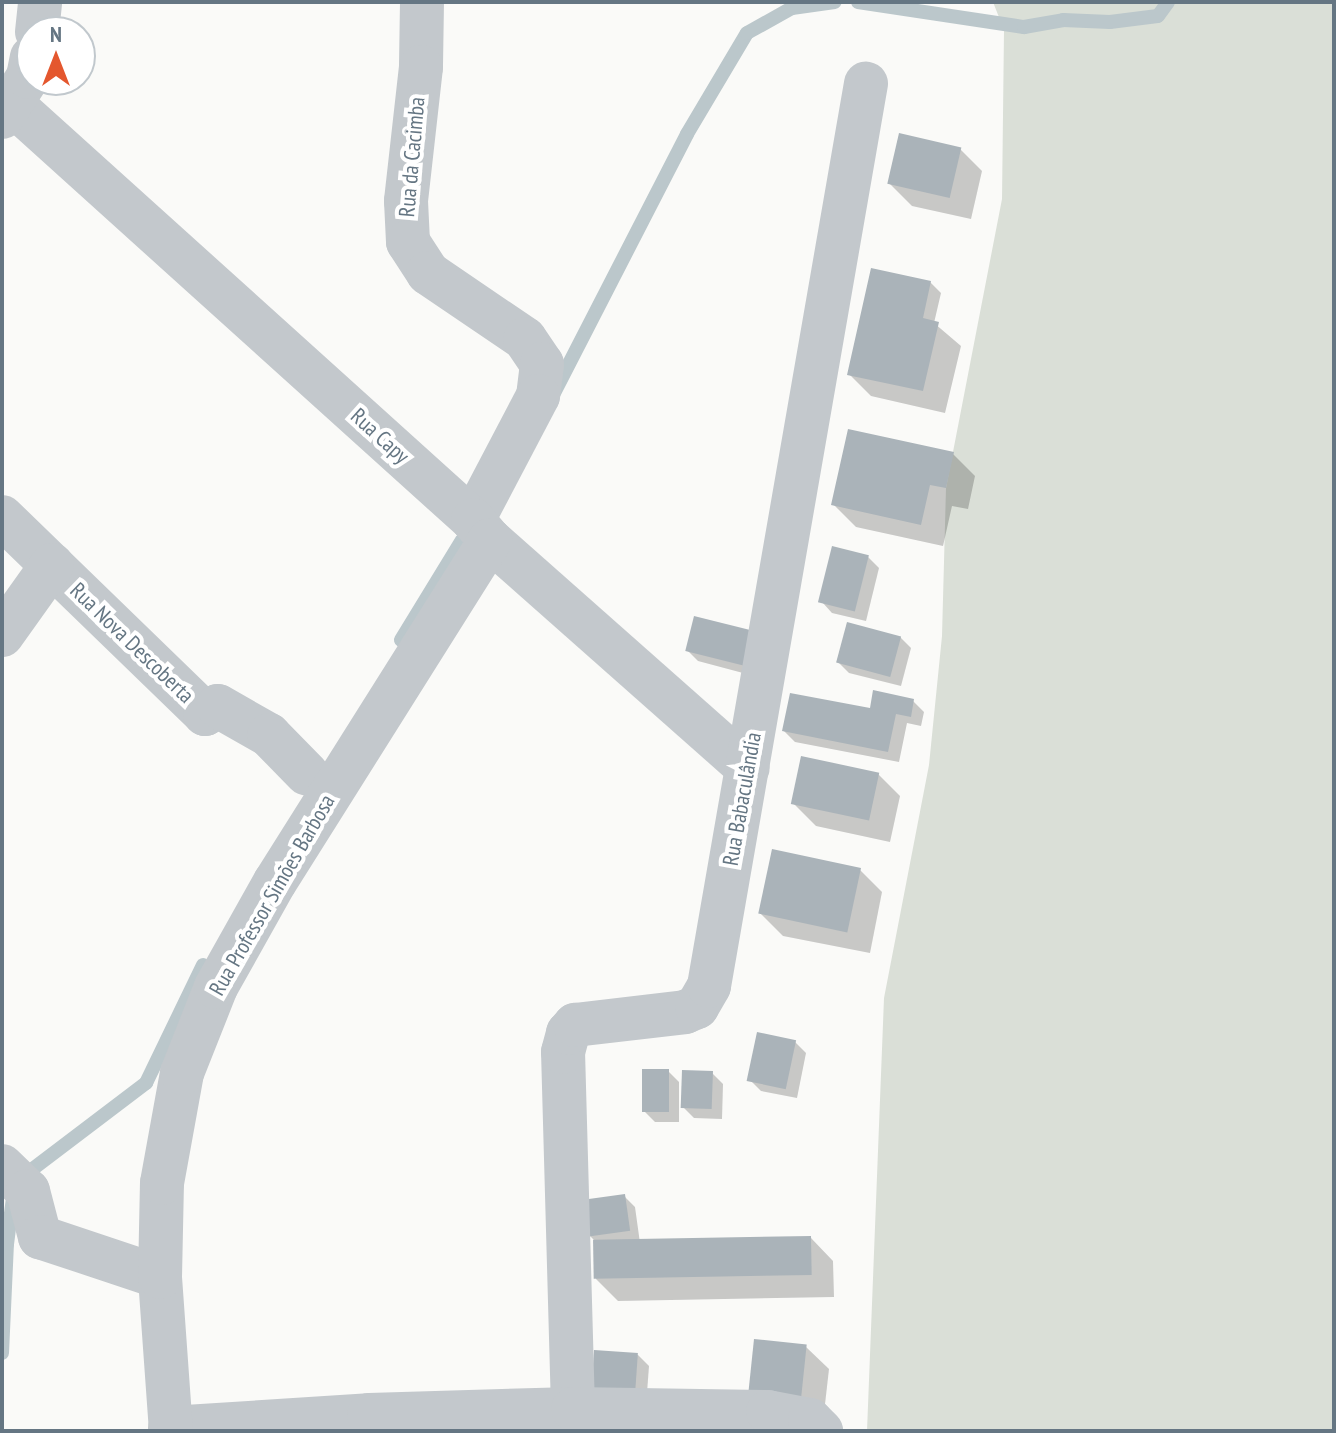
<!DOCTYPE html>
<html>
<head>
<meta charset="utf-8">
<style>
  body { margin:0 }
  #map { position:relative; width:1336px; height:1433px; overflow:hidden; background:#fafaf8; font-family:"PT Sans Narrow",sans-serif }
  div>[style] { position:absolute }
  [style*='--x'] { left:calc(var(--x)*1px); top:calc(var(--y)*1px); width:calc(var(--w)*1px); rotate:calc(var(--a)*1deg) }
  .green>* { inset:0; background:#dadfd7 }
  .shadow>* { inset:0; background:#0003 }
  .stream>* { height:14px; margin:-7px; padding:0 7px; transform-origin:7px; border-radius:7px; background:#bbc7cb }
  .building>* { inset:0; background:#aab3b9; transform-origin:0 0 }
  .minor>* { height:44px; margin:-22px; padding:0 22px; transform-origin:22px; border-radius:22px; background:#c3c8cc }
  span { translate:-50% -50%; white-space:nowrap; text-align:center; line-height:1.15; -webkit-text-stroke:8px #fff; paint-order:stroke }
  .street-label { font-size:22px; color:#657683 }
  .frame { position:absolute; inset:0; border:4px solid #657683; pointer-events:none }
  .north { position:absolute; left:16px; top:16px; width:80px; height:80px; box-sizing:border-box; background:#fff; border:2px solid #c1c8cd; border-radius:50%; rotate:0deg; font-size:22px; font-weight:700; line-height:32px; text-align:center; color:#657683 }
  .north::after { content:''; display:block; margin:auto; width:28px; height:36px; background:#e4572e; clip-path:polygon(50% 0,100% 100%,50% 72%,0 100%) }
</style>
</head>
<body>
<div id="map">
  <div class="green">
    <i style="clip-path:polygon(993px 2px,1334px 2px,1334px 1431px,867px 1431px,884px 998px,929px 765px,942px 636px,946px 488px,1002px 199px,1004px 30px)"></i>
  </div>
  <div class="shadow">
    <i style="clip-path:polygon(960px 149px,982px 171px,971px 219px,912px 206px,890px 184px)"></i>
    <i style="clip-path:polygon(930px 282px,941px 293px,934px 323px,961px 346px,945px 413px,871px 396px,849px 374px)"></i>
    <i style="clip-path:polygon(953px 454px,975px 476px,968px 509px,952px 506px,943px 546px,856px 527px,834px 505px)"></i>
    <i style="clip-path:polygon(868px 557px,879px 568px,866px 621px,832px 613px,822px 602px)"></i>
    <i style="clip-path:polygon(900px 637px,911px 648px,901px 686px,849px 673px,838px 662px)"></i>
    <i style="clip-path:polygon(767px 645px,758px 677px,698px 661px,687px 650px)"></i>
    <i style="clip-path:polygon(913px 701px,924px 712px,921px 726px,907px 723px,899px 762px,795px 742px,784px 731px)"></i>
    <i style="clip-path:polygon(878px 774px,900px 796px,890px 842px,816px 826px,794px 804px)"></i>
    <i style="clip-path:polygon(860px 870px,882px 892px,870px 953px,783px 936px,761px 914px)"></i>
    <i style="clip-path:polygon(795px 1042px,806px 1053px,797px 1098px,761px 1091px,750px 1080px)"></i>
    <i style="clip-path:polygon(668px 1071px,679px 1082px,679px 1122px,655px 1122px,644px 1111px)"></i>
    <i style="clip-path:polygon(712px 1073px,723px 1084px,722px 1119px,694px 1118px,683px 1107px)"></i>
    <i style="clip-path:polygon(624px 1196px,635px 1207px,640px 1243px,811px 1238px,833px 1261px,834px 1297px,618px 1301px,596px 1279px,598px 1244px,590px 1236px)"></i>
    <i style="clip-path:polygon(806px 1347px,829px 1369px,823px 1422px,772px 1416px)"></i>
    <i style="clip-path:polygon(596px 1353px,638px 1355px,649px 1366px,646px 1406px)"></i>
  </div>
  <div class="stream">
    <i style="--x:858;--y:2;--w:168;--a:8.6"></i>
    <i style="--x:1024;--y:27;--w:40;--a:-10"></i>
    <i style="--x:1063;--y:20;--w:47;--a:2.4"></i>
    <i style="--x:1110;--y:22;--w:48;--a:-7.1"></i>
    <i style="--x:1158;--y:16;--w:17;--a:-54"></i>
    <i style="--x:554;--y:393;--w:291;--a:-62.8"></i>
    <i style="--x:687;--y:134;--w:117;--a:-59.3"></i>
    <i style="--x:747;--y:33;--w:51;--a:-29.1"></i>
    <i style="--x:792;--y:8;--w:43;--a:-7.9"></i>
    <i style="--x:401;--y:640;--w:117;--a:-58.6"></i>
    <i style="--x:25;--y:1180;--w:10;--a:-61"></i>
    <i style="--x:30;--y:1171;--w:146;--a:-37.2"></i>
    <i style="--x:146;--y:1083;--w:131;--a:-64.2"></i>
    <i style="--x:2;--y:1353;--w:109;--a:-87.4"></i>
    <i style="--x:7;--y:1244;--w:46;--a:-82.6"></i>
  </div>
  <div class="building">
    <i style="left:899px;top:133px;width:64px;height:52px;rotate:13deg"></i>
    <i style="clip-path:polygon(871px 268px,931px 281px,923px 318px,939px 322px,923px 391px,847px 375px)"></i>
    <i style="clip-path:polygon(848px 429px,954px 452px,946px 488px,930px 485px,921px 525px,831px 505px)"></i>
    <i style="left:832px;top:546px;width:38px;height:58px;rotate:14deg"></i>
    <i style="left:694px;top:616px;width:65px;height:36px;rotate:14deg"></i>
    <i style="left:847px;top:622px;width:56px;height:42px;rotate:15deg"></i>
    <i style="clip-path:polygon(873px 690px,914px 699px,911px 717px,896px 714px,888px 752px,782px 731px,790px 693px,870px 708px)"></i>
    <i style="left:801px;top:756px;width:80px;height:49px;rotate:12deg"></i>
    <i style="left:772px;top:849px;width:91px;height:66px;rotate:12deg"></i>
    <i style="left:757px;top:1032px;width:40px;height:50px;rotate:12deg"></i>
    <i style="left:642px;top:1069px;width:27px;height:43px"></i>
    <i style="left:682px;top:1070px;width:31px;height:38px;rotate:2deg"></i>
    <i style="left:625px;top:1194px;width:37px;height:42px;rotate:82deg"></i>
    <i style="left:811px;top:1236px;width:39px;height:218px;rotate:89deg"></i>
    <i style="left:754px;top:1339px;width:53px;height:55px;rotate:6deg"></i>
    <i style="left:594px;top:1350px;width:44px;height:44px;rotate:4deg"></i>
  </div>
  <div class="minor">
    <i style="--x:422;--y:2;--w:65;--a:90.9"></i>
    <i style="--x:421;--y:67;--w:135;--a:96.4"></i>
    <i style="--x:406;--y:201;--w:41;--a:87.2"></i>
    <i style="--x:408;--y:242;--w:37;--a:57"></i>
    <i style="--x:428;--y:273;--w:117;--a:34.2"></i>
    <i style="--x:525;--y:339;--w:30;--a:56"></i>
    <i style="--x:542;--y:364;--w:32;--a:97"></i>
    <i style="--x:538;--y:396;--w:140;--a:117.7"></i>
    <i style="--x:37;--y:32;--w:30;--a:-84"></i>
    <i style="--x:12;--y:104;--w:621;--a:42.06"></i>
    <i style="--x:473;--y:520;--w:26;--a:50"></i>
    <i style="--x:490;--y:540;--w:344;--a:41.5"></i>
    <i style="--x:2;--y:117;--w:48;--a:-57"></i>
    <i style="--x:28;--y:77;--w:20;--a:-79"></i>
    <i style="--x:2;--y:517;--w:283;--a:44.1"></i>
    <i style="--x:205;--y:714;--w:15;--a:-32"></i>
    <i style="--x:218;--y:706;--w:59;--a:29.6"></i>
    <i style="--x:269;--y:735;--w:54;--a:45.7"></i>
    <i style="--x:2;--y:635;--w:86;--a:-54.5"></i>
    <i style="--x:2;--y:1166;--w:36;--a:44"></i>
    <i style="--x:28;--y:1191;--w:48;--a:75.4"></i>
    <i style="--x:40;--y:1237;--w:126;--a:18.4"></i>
    <i style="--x:573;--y:1409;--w:357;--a:-91.6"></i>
    <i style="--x:563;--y:1052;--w:20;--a:-75"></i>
    <i style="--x:568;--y:1033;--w:11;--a:-49"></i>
    <i style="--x:575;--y:1025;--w:111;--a:-6.7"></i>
    <i style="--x:685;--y:1012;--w:13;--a:-23"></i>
    <i style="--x:697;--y:1007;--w:24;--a:-60"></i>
    <i style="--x:709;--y:986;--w:916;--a:-80.13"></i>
    <i style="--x:170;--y:1428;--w:199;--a:-3.7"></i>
    <i style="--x:369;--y:1415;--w:204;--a:-1.7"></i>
    <i style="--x:573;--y:1409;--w:195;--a:0.9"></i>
    <i style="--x:768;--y:1412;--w:43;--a:10.8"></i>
    <i style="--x:810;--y:1420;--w:16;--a:45"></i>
    <i style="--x:171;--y:1431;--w:154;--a:-94.1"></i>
    <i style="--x:160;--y:1277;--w:94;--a:-88.8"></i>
    <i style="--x:162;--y:1183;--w:112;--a:-79.7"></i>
    <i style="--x:182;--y:1073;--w:92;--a:-68.4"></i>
    <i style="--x:216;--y:987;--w:120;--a:-60.7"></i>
    <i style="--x:275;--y:882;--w:404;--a:-57.8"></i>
  </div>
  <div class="street-label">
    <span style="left:412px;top:157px;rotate:-85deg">Rua da Cacimba</span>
    <span style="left:380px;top:436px;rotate:42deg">Rua Capy</span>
    <span style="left:132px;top:643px;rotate:44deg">Rua Nova Descoberta</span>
    <span style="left:742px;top:799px;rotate:-80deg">Rua Babaculândia</span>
    <span style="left:272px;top:895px;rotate:-60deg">Rua Professor Simões Barbosa</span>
  </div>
  <div class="frame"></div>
  <div class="north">N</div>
</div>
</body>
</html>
